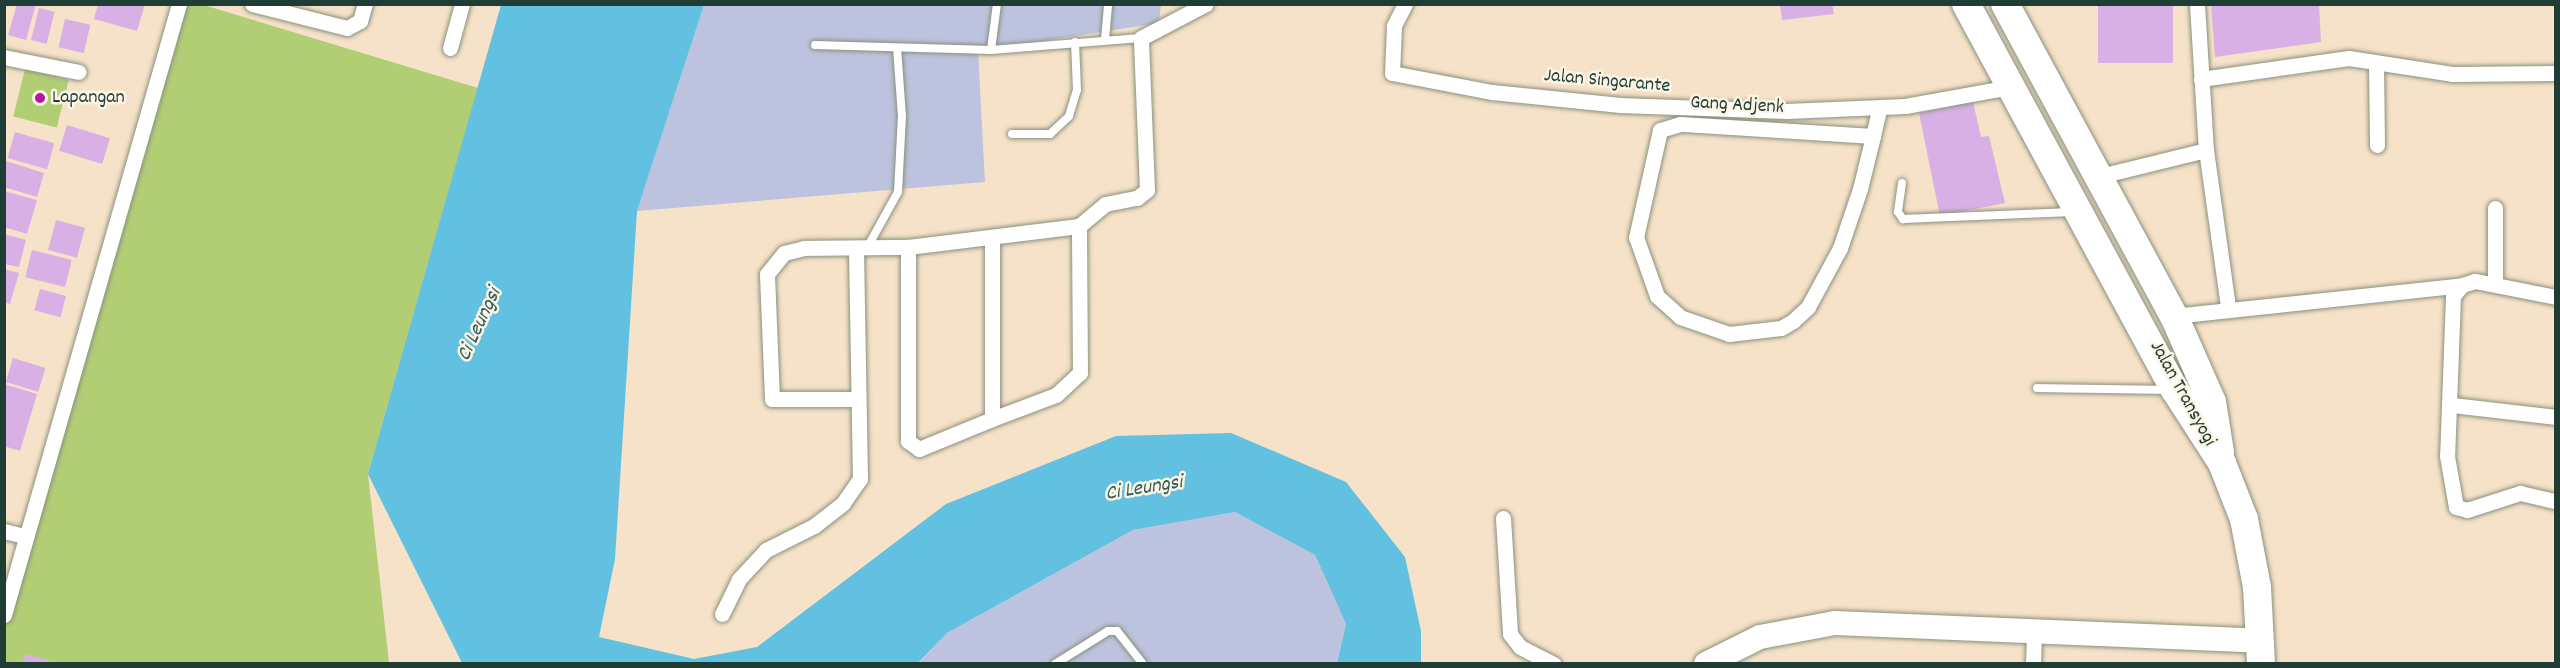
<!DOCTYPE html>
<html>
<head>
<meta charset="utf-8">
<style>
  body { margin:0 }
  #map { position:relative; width:2560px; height:668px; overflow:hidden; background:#f6e2c8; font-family:Dekko,sans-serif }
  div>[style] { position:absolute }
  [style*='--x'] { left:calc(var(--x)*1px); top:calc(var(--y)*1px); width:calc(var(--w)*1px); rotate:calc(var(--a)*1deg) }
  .industrial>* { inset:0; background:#bdc3de }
  .green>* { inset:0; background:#b2ce75; transform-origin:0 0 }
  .water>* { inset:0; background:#62c0e0 }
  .building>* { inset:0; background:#d9b0e5; transform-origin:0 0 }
  .roads { filter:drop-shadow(0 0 2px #8a907e) drop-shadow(0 0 2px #8a907e) }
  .lane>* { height:8px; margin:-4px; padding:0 4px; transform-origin:4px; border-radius:4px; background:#fff }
  .street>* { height:15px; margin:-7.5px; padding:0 7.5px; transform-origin:7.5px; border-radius:7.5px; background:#fff }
  .primary>* { height:24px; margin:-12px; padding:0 12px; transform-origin:12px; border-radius:12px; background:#fff }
  .highway>* { height:28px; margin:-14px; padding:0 14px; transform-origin:14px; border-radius:14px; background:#fff }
  .dots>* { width:16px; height:16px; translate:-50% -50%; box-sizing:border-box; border:3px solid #fcf5e5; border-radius:50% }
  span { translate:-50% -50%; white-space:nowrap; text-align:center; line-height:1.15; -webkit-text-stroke:5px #fcf5e5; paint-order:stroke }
  .street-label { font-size:20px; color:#1f3d34 }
  .poi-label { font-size:20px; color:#1f3d34 }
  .left { translate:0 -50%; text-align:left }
  .water-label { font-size:21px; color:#305e5f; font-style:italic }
  .frame { position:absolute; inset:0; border:6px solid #1f3d34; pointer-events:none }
</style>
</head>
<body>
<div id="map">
  <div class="industrial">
    <i style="clip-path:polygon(704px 5px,1161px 5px,1159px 23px,978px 51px,985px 182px,637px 211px)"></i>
    <i style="clip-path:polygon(1235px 512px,1315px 555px,1346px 624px,1337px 663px,918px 664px,947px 633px,1133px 530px)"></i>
  </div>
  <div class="green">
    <i style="clip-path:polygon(184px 5px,204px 5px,478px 88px,368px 474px,389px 663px,5px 664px,5px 596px)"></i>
    <i style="left:25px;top:69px;width:45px;height:49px;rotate:14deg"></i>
  </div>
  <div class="water">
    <i style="clip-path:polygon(501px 5px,704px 5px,637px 211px,615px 559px,599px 637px,694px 659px,757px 647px,946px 504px,1116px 436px,1231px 433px,1346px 482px,1405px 557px,1421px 631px,1421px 663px,1337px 663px,1346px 624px,1315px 555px,1235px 512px,1133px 530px,947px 633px,918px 663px,462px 663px,368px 474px)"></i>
  </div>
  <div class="building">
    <i style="clip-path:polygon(17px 4px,36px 4px,26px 40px,8px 35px)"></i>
    <i style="clip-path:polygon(98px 4px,145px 4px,137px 31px,94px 19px)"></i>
    <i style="clip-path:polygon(1780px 4px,1832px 4px,1834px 14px,1782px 20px)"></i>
    <i style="left:2098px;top:4px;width:75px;height:59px"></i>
    <i style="clip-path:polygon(2211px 4px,2319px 4px,2321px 42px,2215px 57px)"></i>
    <i style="left:39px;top:8px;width:16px;height:33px;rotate:14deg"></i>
    <i style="left:65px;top:19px;width:26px;height:29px;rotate:13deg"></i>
    <i style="clip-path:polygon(1973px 102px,1981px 137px,1989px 136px,2005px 203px,1940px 216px,1919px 113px)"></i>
    <i style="left:67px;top:125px;width:45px;height:27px;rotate:17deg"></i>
    <i style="left:15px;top:132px;width:41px;height:27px;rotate:16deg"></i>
    <i style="clip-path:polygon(6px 161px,44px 173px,37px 197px,4px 187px)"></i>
    <i style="clip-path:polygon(4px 191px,37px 200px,27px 234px,4px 227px)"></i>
    <i style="left:56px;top:220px;width:30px;height:31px;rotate:15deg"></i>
    <i style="clip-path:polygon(4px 234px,26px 240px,19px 267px,4px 264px)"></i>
    <i style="left:32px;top:250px;width:41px;height:28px;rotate:14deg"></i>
    <i style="clip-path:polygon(4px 269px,19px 273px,10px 304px,4px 302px)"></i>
    <i style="left:40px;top:289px;width:27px;height:22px;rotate:15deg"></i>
    <i style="left:13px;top:358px;width:34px;height:25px;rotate:17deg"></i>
    <i style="clip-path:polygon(4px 384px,37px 394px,20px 451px,4px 446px)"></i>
    <i style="clip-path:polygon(25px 654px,58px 663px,58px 664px,22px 664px)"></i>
  </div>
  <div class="roads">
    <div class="lane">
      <i style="--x:1105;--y:40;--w:36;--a:-85"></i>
      <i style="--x:815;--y:45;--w:176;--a:1.6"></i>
      <i style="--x:991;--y:50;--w:150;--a:-4.6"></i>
      <i style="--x:991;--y:50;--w:46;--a:-82.6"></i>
      <i style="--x:1012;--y:134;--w:38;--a:0"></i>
      <i style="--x:1050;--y:134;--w:26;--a:-43"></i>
      <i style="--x:1069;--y:116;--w:27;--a:-73"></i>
      <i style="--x:1077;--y:90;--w:48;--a:-92.4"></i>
      <i style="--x:1902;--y:183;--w:29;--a:98"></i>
      <i style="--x:1898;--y:212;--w:9;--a:54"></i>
      <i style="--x:1903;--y:219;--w:169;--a:-2.4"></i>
      <i style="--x:867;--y:248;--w:64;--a:-61"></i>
      <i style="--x:898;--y:192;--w:76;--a:-87"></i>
      <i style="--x:902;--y:116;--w:68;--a:-94.2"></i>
      <i style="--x:2037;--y:388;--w:131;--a:0.9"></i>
      <i style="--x:1055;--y:664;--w:62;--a:-31.9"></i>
      <i style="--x:1108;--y:631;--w:9;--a:0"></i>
      <i style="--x:1117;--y:631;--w:42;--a:51.8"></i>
    </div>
    <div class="street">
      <i style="--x:252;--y:4;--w:98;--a:14.2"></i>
      <i style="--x:347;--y:28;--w:15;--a:-28"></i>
      <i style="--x:360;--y:21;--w:18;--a:-74"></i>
      <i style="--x:1405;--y:4;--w:25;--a:117"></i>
      <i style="--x:1394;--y:26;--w:47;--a:92.4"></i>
      <i style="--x:1392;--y:73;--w:102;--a:10.8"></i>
      <i style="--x:1492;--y:92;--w:129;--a:5.8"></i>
      <i style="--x:1620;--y:105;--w:166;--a:2.1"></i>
      <i style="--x:1786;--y:111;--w:119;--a:-2.4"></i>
      <i style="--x:1905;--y:106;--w:108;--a:-10.2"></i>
      <i style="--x:2197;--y:4;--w:146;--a:86.5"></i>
      <i style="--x:2206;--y:150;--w:158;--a:82"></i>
      <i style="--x:450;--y:48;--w:46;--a:-74.7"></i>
      <i style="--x:4;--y:57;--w:76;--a:11.3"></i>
      <i style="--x:2376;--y:63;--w:82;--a:89.3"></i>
      <i style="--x:2201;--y:79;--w:149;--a:-8.1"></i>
      <i style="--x:2349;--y:58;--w:104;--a:8.8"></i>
      <i style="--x:2452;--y:74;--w:104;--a:-0.6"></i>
      <i style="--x:1873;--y:136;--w:193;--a:-176.4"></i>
      <i style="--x:1680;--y:124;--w:21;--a:163"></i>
      <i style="--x:1660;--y:130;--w:110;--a:102.6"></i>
      <i style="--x:1636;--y:237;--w:63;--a:70.4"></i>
      <i style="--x:1657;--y:296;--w:31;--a:42"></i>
      <i style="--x:1680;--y:317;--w:52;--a:19.1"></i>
      <i style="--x:1729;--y:334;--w:52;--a:-6.6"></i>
      <i style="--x:1781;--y:328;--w:14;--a:-30"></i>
      <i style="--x:1793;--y:321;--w:21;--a:-43"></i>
      <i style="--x:1808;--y:307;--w:67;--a:-61.5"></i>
      <i style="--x:1840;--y:248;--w:62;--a:-71.3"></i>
      <i style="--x:1860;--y:189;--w:55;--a:-76.2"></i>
      <i style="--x:1873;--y:136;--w:28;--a:-77"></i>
      <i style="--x:2100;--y:176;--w:109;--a:-13.8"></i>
      <i style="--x:992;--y:239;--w:180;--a:90"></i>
      <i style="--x:992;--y:419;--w:68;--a:-20.6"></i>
      <i style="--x:1056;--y:395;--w:33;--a:-43"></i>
      <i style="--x:1080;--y:373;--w:147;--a:-90.4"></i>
      <i style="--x:2495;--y:282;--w:74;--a:-90"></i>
      <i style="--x:2556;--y:297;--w:83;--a:-168.8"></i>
      <i style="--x:2475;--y:281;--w:14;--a:163"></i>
      <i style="--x:2462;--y:285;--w:14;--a:129"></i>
      <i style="--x:2453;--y:296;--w:160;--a:92.1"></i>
      <i style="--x:2447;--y:456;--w:52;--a:80"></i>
      <i style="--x:2456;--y:507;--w:11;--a:15"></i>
      <i style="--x:2467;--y:510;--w:56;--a:-17.8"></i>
      <i style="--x:2520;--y:493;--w:37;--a:13"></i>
      <i style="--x:2174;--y:316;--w:290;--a:-6.1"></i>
      <i style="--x:858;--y:399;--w:86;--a:180"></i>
      <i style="--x:772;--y:399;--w:125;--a:-92.3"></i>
      <i style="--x:767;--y:274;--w:27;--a:-51"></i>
      <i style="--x:784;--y:253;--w:21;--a:-14"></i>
      <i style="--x:804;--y:248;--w:104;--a:-0.6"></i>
      <i style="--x:2452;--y:405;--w:105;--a:6.6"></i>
      <i style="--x:992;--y:419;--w:79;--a:157.7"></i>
      <i style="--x:919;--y:449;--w:14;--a:-144"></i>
      <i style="--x:908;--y:441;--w:194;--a:-90"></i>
      <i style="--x:908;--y:247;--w:172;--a:-7"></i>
      <i style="--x:1079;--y:226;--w:34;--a:-40"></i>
      <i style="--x:1105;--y:204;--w:33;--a:-11"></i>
      <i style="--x:1137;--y:198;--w:13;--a:-39"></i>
      <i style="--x:1147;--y:190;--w:152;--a:-92.3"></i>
      <i style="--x:1141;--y:38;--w:73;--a:-27.6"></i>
      <i style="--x:1503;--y:518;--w:116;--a:86.5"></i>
      <i style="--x:1510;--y:634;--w:16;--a:52"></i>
      <i style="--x:1520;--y:647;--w:38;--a:27"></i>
      <i style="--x:4;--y:531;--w:21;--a:14"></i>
      <i style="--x:722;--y:614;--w:39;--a:-64"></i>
      <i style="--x:739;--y:579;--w:40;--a:-47"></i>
      <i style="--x:766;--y:550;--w:54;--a:-26.6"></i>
      <i style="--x:814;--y:526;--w:37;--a:-38"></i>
      <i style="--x:843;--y:503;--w:29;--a:-55"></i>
      <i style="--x:860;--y:479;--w:230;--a:-91"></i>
      <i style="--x:4;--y:615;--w:636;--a:-74.02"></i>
      <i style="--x:2033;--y:664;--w:31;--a:-88"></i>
    </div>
    <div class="primary">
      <i style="--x:1706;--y:664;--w:60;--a:-26.6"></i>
      <i style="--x:1760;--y:637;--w:76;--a:-10.6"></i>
      <i style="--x:1835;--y:623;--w:426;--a:2.4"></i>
    </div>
    <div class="highway">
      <i style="--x:1966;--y:4;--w:439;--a:61.6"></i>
      <i style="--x:2175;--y:390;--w:87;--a:57.2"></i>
      <i style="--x:2222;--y:463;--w:60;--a:68.6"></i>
      <i style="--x:2244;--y:519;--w:69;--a:79.2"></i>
      <i style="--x:2257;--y:587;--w:77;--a:87"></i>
      <i style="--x:2005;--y:4;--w:355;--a:61.6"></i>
      <i style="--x:2174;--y:316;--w:94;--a:66.2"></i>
      <i style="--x:2212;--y:402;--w:51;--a:80.9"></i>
    </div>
  </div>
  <div class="dots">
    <i style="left:40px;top:98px;background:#b5179e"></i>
  </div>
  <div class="street-label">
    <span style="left:1607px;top:82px;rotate:5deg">Jalan Singarante</span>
    <span style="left:1737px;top:106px;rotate:3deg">Gang Adjenk</span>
    <span style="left:2182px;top:394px;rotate:61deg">Jalan Transyogi</span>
  </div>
  <div class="poi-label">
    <span class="left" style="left:52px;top:98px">Lapangan</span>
  </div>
  <div class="water-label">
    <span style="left:480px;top:325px;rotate:-65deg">Ci Leungsi</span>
    <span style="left:1144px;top:489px;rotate:-9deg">Ci Leungsi</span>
  </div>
  <div class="frame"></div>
</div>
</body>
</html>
